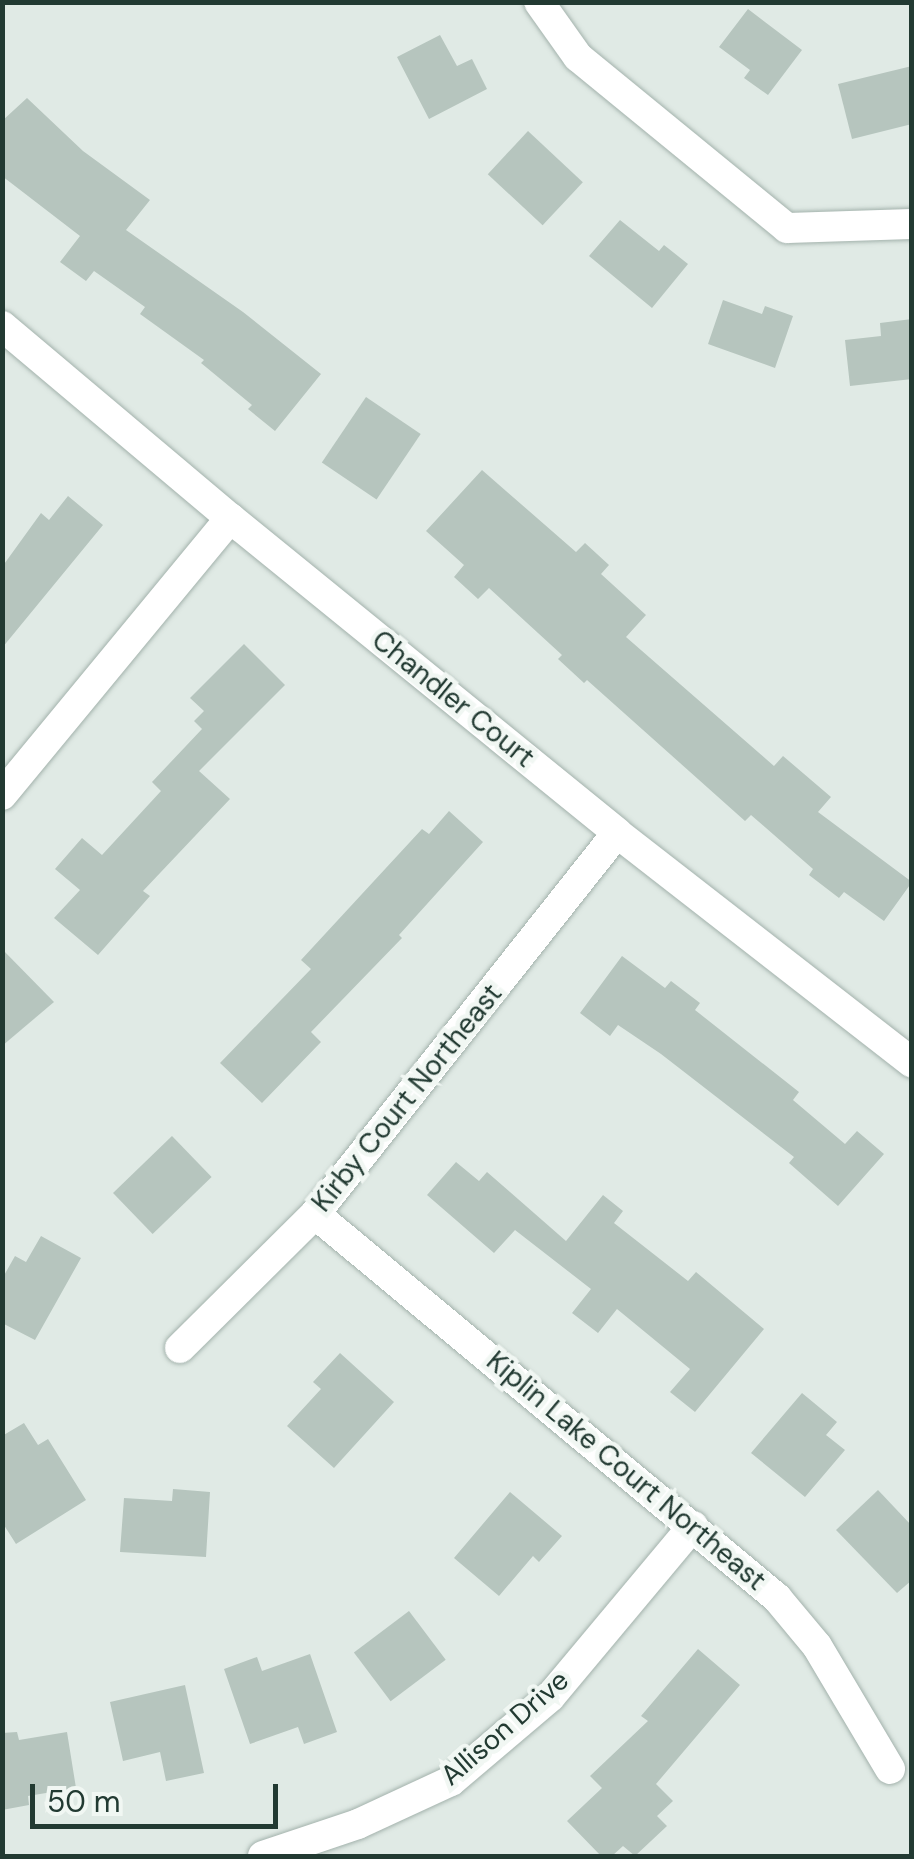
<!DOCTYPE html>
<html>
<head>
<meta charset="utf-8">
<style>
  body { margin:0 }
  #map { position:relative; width:914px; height:1859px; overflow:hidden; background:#e0eae5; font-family:"DM Sans",sans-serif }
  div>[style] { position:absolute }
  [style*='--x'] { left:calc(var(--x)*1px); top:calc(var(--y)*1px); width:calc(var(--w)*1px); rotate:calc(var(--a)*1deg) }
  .building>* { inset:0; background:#b6c5be; transform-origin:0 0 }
  .roads { filter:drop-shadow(0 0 2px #a3b2ac) drop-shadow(0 0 2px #a3b2ac) }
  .street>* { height:30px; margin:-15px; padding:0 15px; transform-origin:15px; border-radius:15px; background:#fff }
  span { translate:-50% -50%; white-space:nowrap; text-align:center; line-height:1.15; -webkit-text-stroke:9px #f1f7f3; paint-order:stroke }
  .street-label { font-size:28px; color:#223a32 }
  .frame { position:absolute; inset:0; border:5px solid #223a32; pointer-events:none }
  .scale { position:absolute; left:30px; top:1784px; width:248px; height:45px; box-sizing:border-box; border:5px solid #223a32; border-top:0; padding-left:12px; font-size:30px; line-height:35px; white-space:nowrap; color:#223a32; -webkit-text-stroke:8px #f1f7f3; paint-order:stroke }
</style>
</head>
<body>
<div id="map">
  <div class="building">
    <i style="clip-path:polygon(748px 9px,802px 50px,768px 95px,744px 78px,750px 70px,719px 47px)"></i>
    <i style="clip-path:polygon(440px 35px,457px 66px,472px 59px,487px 89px,429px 119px,397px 57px)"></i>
    <i style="clip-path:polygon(912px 66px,912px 124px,852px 139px,838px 84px)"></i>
    <i style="clip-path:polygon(27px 98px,83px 151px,150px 200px,126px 230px,243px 312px,321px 374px,275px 431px,248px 409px,252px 405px,201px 363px,204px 360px,140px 314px,145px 307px,94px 271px,86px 281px,60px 262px,80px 236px,2px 176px,2px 121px)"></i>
    <i style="left:528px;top:131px;width:75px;height:59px;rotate:43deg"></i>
    <i style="clip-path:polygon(620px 220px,659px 251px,664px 245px,688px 264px,652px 308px,589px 256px)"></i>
    <i style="clip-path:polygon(723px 300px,762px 314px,765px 306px,793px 316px,775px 368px,708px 344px)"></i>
    <i style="clip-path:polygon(912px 319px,912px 379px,850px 386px,845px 340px,881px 336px,880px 323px)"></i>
    <i style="left:366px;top:397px;width:66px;height:79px;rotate:34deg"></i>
    <i style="clip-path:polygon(482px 470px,576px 552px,585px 543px,609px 565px,601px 574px,646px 615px,626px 637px,774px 766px,783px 756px,831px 797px,818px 812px,912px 882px,884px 921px,844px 892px,839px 898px,809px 875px,813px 869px,751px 815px,745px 821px,587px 680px,584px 683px,558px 659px,562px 655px,489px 588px,478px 599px,454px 577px,464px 565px,426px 531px)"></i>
    <i style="clip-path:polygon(68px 496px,103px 525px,2px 648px,2px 567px,41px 513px,49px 520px)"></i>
    <i style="clip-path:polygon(244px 644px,285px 685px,199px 771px,230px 799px,143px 891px,150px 896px,98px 955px,54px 918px,80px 890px,55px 869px,82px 838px,102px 855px,161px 791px,152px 782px,202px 729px,194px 721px,204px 711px,190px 698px)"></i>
    <i style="clip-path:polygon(449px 811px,483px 842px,399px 935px,402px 938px,311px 1032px,321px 1042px,262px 1103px,220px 1063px,311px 969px,301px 960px,422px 829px,429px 834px)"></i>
    <i style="clip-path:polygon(2px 949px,54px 1002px,2px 1046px)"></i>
    <i style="clip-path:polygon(622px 956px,665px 988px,671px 981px,700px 1003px,695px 1010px,799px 1092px,793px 1100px,845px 1144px,857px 1131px,884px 1154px,838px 1206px,789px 1163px,794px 1157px,661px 1054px,618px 1025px,610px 1036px,580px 1013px)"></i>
    <i style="left:172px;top:1136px;width:57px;height:82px;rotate:46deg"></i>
    <i style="clip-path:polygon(456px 1162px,479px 1181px,487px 1172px,566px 1241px,603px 1195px,623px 1211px,614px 1223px,688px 1281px,696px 1272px,764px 1329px,695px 1412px,670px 1392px,690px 1369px,617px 1309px,598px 1333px,572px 1313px,591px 1289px,515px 1230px,494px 1253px,427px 1195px)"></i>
    <i style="clip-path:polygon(41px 1236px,81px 1258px,35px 1340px,2px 1323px,2px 1279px,15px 1256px,26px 1262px)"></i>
    <i style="clip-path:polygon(340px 1353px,394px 1402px,334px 1468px,287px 1426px,321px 1389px,313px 1382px)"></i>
    <i style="clip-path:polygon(802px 1393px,837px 1422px,826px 1435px,845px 1450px,805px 1497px,751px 1453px)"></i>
    <i style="clip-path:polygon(24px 1423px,38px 1445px,48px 1439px,86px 1500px,16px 1544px,2px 1522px,2px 1436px)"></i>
    <i style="clip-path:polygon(173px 1489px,210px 1492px,206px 1557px,120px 1552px,124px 1498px,172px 1501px)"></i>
    <i style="clip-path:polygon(878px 1490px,912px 1526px,912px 1580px,897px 1593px,836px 1530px)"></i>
    <i style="clip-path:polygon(510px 1492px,562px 1536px,539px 1562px,533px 1556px,499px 1596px,454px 1558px)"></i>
    <i style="left:409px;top:1611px;width:61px;height:69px;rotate:53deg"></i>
    <i style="clip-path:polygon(698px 1649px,740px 1685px,656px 1784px,673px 1801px,657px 1816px,667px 1826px,635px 1856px,623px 1846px,612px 1856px,601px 1856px,567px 1821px,602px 1788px,590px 1776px,648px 1721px,641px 1716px)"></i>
    <i style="clip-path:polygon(310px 1654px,337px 1732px,304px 1744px,298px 1727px,250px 1744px,224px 1669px,257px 1657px,262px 1671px)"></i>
    <i style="clip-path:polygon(185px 1685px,204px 1773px,166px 1781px,160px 1752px,123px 1761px,110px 1702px)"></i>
    <i style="clip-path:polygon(17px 1732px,19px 1740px,67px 1732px,76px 1788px,28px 1796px,29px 1805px,2px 1810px,2px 1733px)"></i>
  </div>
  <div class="roads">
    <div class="street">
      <i style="--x:539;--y:2;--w:67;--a:54.7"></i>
      <i style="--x:578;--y:57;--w:270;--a:39.3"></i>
      <i style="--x:787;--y:228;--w:125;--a:-1.8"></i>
      <i style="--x:2;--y:326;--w:298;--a:40.1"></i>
      <i style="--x:230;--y:518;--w:499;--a:39.1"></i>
      <i style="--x:617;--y:833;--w:374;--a:37.9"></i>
      <i style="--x:2;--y:795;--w:359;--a:-50.5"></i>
      <i style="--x:315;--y:1214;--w:601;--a:39.73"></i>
      <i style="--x:777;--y:1598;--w:62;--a:50.2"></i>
      <i style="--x:817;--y:1646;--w:143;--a:59.3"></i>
      <i style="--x:180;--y:1348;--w:190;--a:-44.8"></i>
      <i style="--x:315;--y:1214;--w:486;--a:-51.6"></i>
      <i style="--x:263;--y:1856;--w:100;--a:-18.6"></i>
      <i style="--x:358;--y:1824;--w:102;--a:-24.8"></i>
      <i style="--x:451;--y:1781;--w:130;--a:-40.3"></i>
      <i style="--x:550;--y:1697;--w:223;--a:-50.1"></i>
    </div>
  </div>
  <div class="street-label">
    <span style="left:453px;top:699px;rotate:39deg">Chandler Court</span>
    <span style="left:407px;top:1098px;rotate:-51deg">Kirby Court Northeast</span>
    <span style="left:626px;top:1471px;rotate:40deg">Kiplin Lake Court Northeast</span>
    <span style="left:505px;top:1728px;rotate:-41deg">Allison Drive</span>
  </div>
  <div class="frame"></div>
  <div class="scale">50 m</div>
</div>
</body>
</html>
